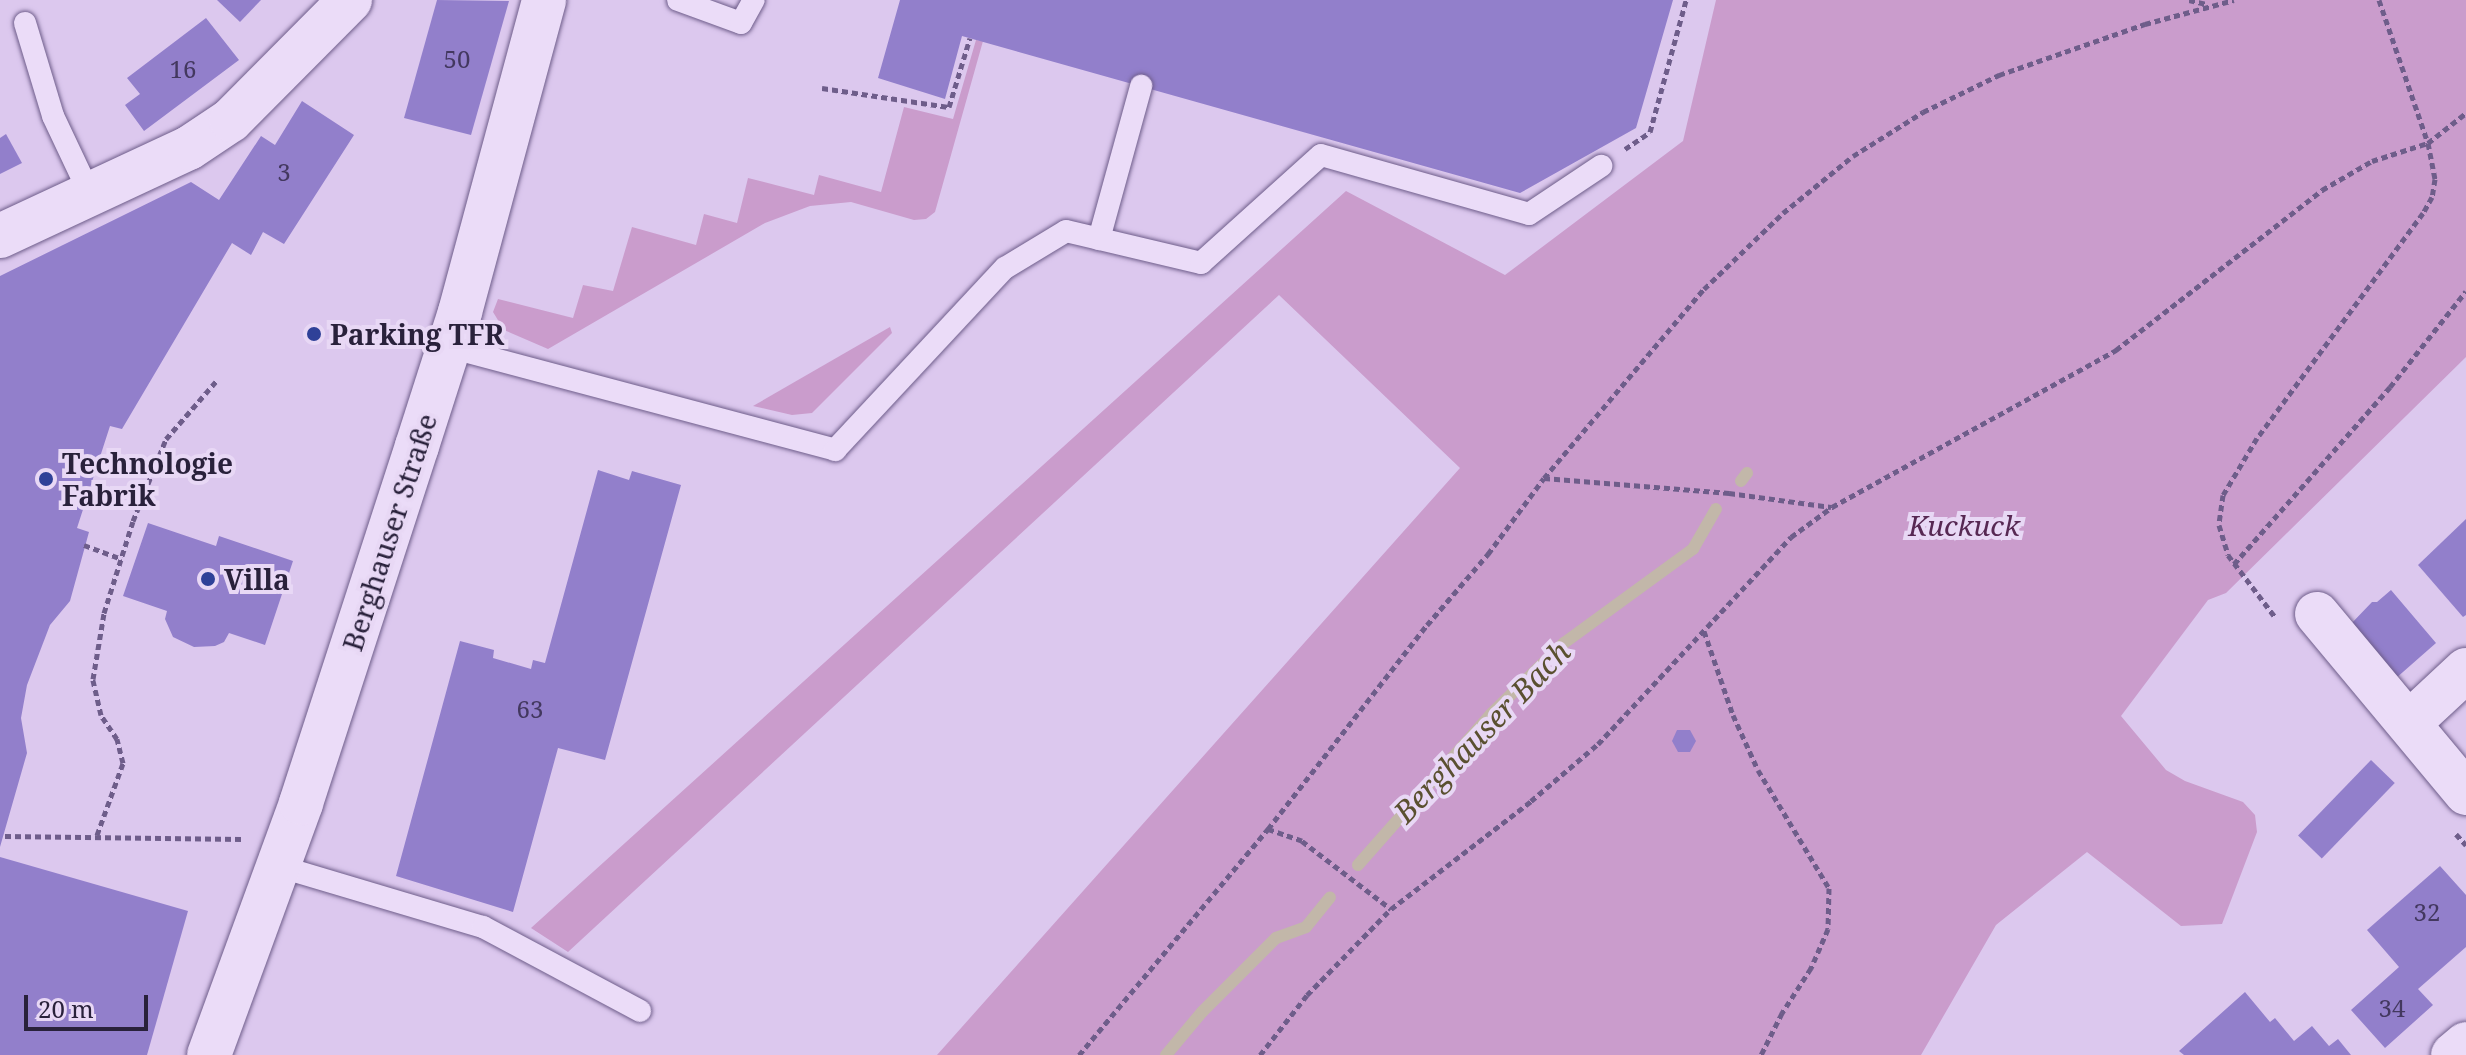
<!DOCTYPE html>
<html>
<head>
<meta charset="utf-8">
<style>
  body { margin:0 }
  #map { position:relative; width:2466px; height:1055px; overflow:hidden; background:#dcc8ee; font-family:"Noto Serif",serif }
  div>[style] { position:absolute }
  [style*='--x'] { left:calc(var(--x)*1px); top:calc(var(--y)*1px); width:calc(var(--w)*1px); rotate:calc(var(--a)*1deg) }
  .green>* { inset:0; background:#ca9ccc }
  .stream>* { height:12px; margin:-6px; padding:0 6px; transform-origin:6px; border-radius:6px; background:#c2b7a9 }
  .building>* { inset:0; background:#927fcb; transform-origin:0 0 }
  .path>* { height:5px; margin-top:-2.5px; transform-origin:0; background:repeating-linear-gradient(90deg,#6e5d8a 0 6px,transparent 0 10px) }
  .roads { filter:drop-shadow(0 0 2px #6e5d8a) drop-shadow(0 0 2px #6e5d8a) }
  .lane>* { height:22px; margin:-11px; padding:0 11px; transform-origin:11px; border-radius:11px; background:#ebdcf8 }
  .street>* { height:44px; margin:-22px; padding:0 22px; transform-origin:22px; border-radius:22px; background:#ebdcf8 }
  .secondary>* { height:44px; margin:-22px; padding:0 22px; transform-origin:22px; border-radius:22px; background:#ebdcf8 }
  .dots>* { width:22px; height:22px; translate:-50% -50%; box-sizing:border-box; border:4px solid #e8d8f5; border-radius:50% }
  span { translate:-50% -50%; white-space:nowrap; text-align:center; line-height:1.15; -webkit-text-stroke:8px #e8d8f5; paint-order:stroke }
  .number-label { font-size:24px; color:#43385f }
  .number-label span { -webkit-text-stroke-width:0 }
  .poi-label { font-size:28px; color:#29213b; font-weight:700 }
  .left { translate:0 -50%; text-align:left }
  .park-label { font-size:28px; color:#572853; font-style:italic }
  .street-label { font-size:28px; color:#29213b }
  .water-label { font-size:30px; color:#5a5030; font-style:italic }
  .scale { position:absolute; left:24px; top:995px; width:124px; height:36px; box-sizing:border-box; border:4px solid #29213b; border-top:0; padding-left:10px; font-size:24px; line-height:28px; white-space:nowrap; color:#29213b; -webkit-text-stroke:6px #e8d8f5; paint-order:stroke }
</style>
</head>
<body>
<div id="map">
  <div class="green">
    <i style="clip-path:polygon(1716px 0,2466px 0,2466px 357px,2226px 593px,2208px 600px,2121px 716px,2166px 770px,2185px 781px,2243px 802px,2255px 815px,2257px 832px,2222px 924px,2181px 926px,2087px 852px,1996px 925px,1921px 1055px,937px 1055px,1460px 468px,1279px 295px,568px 952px,531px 928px,1346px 191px,1505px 275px,1683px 141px)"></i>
    <i style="clip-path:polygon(976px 40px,983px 41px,935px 212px,926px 219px,914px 220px,851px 202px,810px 206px,765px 223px,548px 349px,504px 330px,493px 312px,498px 299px,573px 318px,583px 285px,613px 291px,632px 227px,696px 245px,704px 214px,737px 223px,748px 178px,814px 195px,819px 175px,881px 192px,904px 107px,953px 119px)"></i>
    <i style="clip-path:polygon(890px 327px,892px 333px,812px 413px,792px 415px,753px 406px)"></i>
  </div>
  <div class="stream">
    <i style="--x:1741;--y:481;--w:10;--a:-53"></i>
    <i style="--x:1358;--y:865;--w:201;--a:-48.6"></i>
    <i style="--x:1491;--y:714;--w:102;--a:-44.2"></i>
    <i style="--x:1564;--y:643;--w:160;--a:-36.1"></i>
    <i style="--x:1693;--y:549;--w:46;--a:-60.1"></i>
    <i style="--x:1166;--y:1055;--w:56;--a:-50.1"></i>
    <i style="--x:1202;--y:1012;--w:105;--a:-45"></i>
    <i style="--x:1276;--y:938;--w:32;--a:-20"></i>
    <i style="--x:1306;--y:927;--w:38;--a:-51"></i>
  </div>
  <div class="building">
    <i style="clip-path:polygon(217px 0,261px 0,240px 22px)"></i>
    <i style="clip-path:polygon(437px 0,509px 1px,471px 135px,404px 118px)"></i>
    <i style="clip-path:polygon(900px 0,1673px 0,1636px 128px,1520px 193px,962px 36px,945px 99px,878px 78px)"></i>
    <i style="clip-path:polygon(206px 18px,239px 60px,144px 131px,125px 105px,140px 94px,127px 78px)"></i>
    <i style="clip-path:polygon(302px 101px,354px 135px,284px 244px,263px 232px,251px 255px,232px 243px,122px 429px,110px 426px,77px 528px,89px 532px,70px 601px,50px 625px,27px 685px,21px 718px,27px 753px,0 847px,0 276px,191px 182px,219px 200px,261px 136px,275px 145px)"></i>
    <i style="clip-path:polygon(6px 134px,22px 163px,0 174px,0 138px)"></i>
    <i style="clip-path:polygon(598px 470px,629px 480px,632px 471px,681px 485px,605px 760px,558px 748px,513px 912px,396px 876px,460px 641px,494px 650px,493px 658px,531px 669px,533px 660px,545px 663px)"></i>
    <i style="clip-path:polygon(2466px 519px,2466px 615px,2463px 617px,2418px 565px)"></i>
    <i style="clip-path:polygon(148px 523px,216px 546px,219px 536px,293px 561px,265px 645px,229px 633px,224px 642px,215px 646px,194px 647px,173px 637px,165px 619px,167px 611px,123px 596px)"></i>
    <i style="clip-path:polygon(2391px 590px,2436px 643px,2395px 679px,2349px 626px,2372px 602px,2377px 602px)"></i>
    <i style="clip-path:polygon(1677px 730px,1690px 730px,1696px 741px,1690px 752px,1678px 752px,1672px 741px)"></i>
    <i style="left:2371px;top:760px;width:33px;height:105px;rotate:44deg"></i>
    <i style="clip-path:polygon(0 857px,188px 911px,147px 1055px,0 1055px)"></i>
    <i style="clip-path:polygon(2440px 866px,2466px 895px,2466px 947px,2418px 989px,2433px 1005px,2385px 1048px,2351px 1010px,2399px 967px,2367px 930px)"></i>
    <i style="clip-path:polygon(2245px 992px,2270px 1022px,2275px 1018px,2294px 1041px,2312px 1026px,2329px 1046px,2338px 1039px,2351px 1055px,2184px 1055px,2179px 1051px)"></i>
  </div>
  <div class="path">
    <i style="--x:2189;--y:0;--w:18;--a:13"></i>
    <i style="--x:2379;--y:0;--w:151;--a:71.1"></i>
    <i style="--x:2428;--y:143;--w:48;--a:-38.3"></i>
    <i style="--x:822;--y:88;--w:128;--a:8.5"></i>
    <i style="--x:949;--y:107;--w:72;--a:-73.1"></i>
    <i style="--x:1625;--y:149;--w:30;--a:-34"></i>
    <i style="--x:1650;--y:132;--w:137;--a:-74.7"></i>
    <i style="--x:1544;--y:478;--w:186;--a:4.6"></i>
    <i style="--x:1729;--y:493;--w:103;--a:7.8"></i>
    <i style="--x:84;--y:545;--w:40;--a:20.2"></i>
    <i style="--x:2234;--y:564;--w:236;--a:-48.6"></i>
    <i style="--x:2390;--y:387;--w:122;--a:-51.6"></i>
    <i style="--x:1704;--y:631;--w:89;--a:71"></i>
    <i style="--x:1733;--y:715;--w:60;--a:65.6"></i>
    <i style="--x:1758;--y:770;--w:138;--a:59"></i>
    <i style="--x:1829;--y:888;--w:41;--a:91.4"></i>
    <i style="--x:1828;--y:929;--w:43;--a:113.6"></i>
    <i style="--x:1811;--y:968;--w:54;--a:122.8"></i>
    <i style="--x:1782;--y:1013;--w:47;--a:116.6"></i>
    <i style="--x:1268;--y:829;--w:36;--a:19"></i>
    <i style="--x:1302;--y:841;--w:112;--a:37.4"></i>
    <i style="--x:2456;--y:834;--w:15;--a:48"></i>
    <i style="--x:97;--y:835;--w:77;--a:-70.1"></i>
    <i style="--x:123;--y:763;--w:25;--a:-104"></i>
    <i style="--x:117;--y:739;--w:29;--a:-124"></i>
    <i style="--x:101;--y:715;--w:37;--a:-103"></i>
    <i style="--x:93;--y:679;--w:67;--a:-80.5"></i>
    <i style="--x:104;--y:613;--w:96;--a:-72.5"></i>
    <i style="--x:133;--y:521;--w:88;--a:-68.1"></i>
    <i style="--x:166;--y:439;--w:79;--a:-49.1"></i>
    <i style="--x:5;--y:836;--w:237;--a:0.7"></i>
    <i style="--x:1079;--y:1055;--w:295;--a:-50.1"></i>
    <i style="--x:1268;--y:829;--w:259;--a:-52.1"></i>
    <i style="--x:1427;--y:625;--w:94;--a:-49.3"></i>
    <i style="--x:1488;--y:554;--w:94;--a:-53.6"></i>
    <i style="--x:1544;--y:478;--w:248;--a:-49.8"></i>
    <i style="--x:1704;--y:289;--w:110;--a:-43.9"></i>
    <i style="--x:1783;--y:213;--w:90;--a:-39.2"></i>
    <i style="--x:1853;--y:156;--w:83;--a:-32.2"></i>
    <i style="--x:1923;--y:112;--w:85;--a:-26"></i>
    <i style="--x:1999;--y:75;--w:155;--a:-19.3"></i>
    <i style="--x:2145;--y:24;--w:92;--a:-15.1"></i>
    <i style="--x:1260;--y:1055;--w:76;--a:-51.9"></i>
    <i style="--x:1307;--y:995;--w:120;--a:-45.7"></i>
    <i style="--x:1391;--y:909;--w:177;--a:-37.6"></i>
    <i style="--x:1531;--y:801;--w:88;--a:-40.4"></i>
    <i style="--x:1598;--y:744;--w:283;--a:-47"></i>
    <i style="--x:1791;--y:537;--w:51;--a:-36.2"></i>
    <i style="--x:1832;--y:507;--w:325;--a:-28.9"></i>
    <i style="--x:2116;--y:350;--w:261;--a:-37.8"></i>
    <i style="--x:2322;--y:190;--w:58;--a:-30.1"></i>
    <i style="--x:2372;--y:161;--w:59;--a:-17.8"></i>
    <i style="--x:2428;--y:143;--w:37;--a:79"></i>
    <i style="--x:2435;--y:179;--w:18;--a:99"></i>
    <i style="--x:2432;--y:197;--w:18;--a:119"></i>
    <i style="--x:2423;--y:213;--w:280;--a:126.4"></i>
    <i style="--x:2257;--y:438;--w:66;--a:120.8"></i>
    <i style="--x:2223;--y:495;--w:30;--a:98"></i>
    <i style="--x:2219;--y:525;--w:31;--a:73"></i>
    <i style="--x:2228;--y:555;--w:78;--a:52.8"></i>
  </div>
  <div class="roads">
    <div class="lane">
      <i style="--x:678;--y:0;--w:67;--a:20.1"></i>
      <i style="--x:741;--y:23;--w:26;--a:-61"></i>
      <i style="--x:25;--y:23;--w:97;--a:73.2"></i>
      <i style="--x:53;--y:116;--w:84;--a:64.7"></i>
      <i style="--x:1099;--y:239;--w:159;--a:-74.6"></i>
      <i style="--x:449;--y:347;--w:400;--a:14.9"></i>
      <i style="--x:835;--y:450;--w:249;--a:-47"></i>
      <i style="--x:1005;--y:268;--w:71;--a:-31.2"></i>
      <i style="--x:1066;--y:231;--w:139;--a:13.3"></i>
      <i style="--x:1201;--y:263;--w:161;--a:-42"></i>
      <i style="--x:1321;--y:155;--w:216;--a:15.8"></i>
      <i style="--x:1529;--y:214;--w:87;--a:-33.7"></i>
      <i style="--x:278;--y:866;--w:214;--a:16.6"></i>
      <i style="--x:483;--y:927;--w:178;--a:28.1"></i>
    </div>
    <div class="street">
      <i style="--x:0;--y:236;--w:208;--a:-25"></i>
      <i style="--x:189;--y:148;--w:50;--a:-33.7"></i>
      <i style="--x:231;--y:120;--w:169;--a:-45.2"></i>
      <i style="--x:2317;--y:614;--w:233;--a:50.2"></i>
      <i style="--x:2409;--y:723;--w:78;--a:-42.9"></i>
      <i style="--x:209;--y:1055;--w:268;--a:-69.9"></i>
      <i style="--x:301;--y:803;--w:375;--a:-72"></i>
      <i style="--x:417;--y:446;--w:141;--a:-72.2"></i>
      <i style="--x:460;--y:312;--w:323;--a:-74.9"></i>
    </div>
    <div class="secondary">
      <i style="--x:2453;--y:1055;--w:17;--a:-40"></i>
    </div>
  </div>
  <div class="dots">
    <i style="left:314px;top:334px;background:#2f4198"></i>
    <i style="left:46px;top:479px;background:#2f4198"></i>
    <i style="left:208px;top:579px;background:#2f4198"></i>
  </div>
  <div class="number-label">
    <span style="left:457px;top:59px">50</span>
    <span style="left:183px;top:69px">16</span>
    <span style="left:284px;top:172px">3</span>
    <span style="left:530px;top:709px">63</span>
    <span style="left:2427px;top:912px">32</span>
    <span style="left:2392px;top:1008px">34</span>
  </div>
  <div class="poi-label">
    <span class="left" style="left:330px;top:334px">Parking TFR</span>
    <span class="left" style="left:62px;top:479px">Technologie<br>Fabrik</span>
    <span class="left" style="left:224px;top:579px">Villa</span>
  </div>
  <div class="park-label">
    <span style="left:1964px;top:525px">Kuckuck</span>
  </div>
  <div class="street-label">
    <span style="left:389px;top:532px;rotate:-72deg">Berghauser Straße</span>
  </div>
  <div class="water-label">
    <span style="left:1482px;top:732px;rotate:-46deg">Berghauser Bach</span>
  </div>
  <div class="scale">20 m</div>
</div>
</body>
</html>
